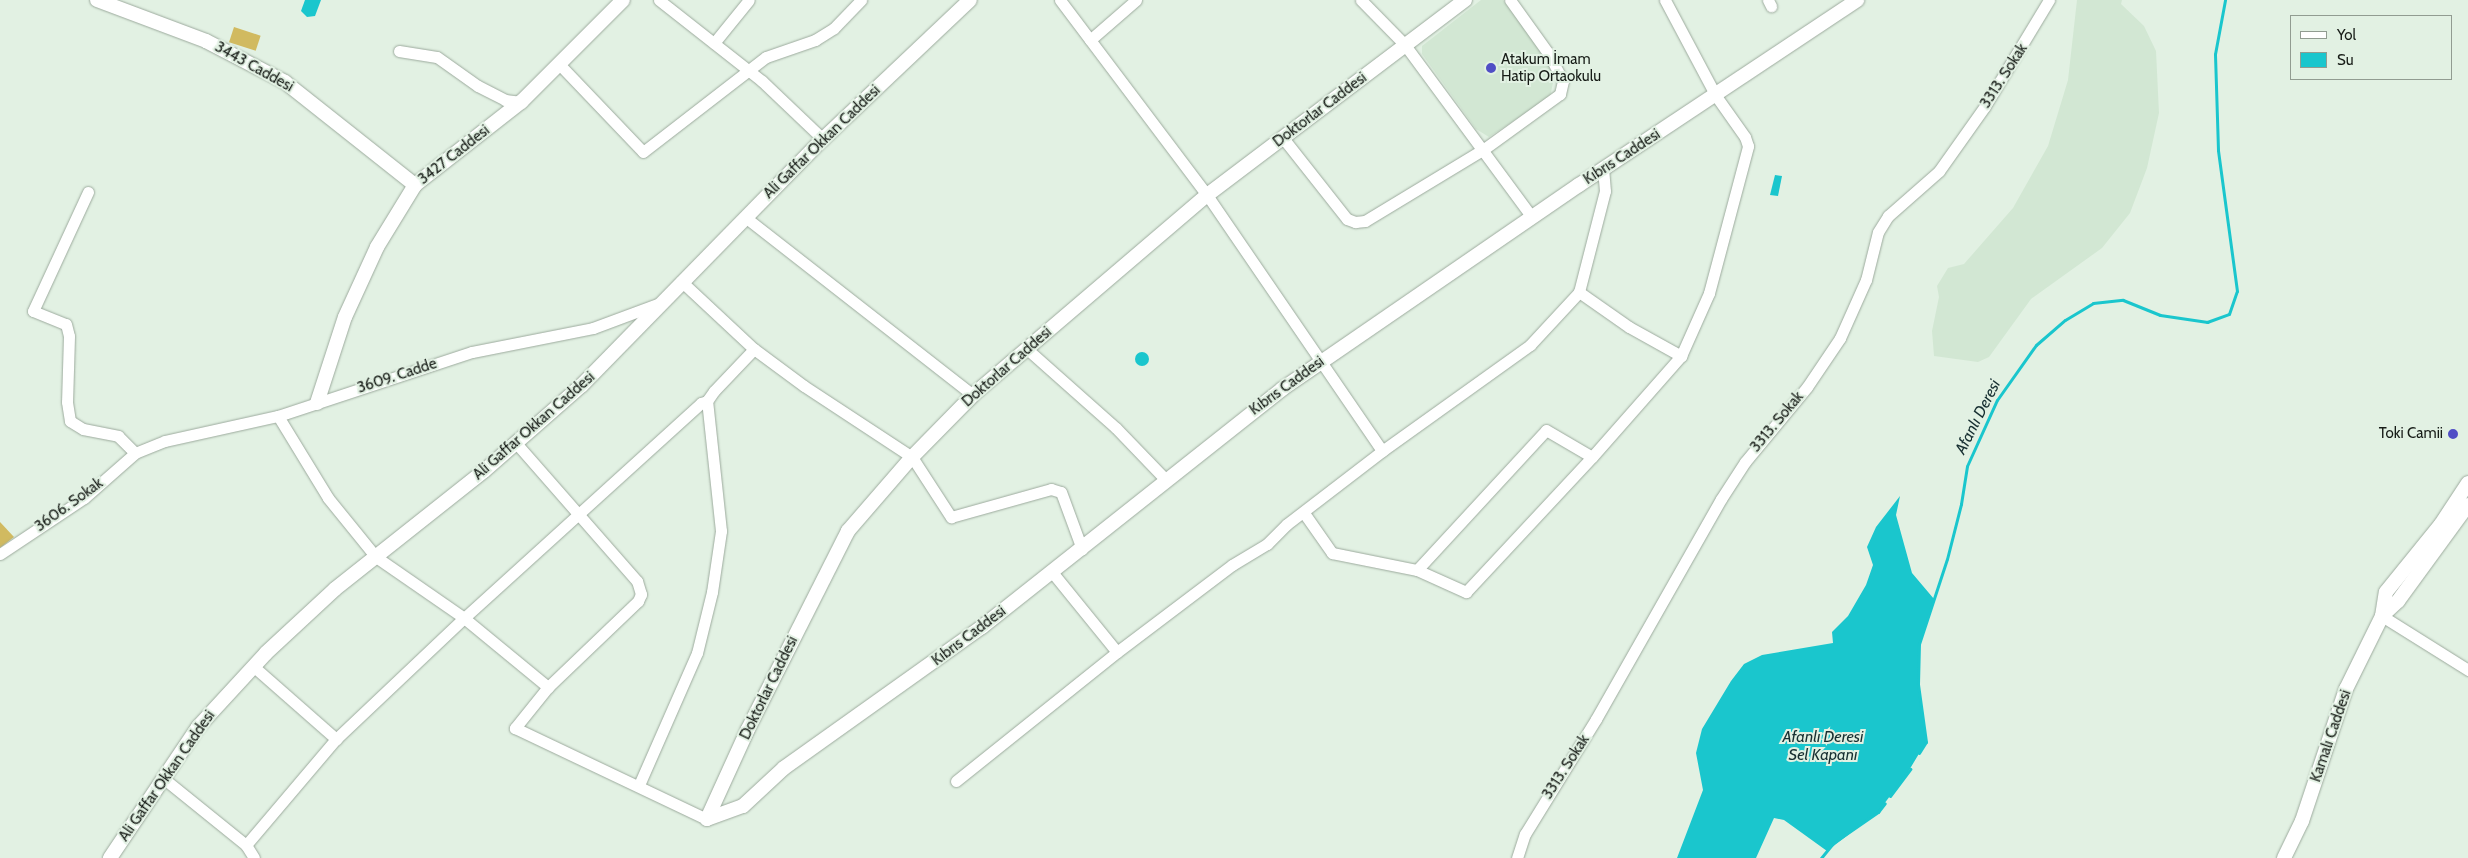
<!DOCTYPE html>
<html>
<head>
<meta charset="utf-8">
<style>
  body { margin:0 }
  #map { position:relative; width:2468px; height:858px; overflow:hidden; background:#e2f1e3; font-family:Cabin,sans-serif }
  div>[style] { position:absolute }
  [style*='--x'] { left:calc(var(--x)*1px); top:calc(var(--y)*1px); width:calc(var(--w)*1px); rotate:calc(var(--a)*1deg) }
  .built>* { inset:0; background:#d2e7d3 }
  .green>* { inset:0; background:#d1ba60; transform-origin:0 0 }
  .water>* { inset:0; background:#1ac6cd }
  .round { border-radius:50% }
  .stream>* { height:3px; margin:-1.5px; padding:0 1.5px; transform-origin:1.5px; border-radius:1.5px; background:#1ac6cd }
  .roads { filter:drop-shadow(0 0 1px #9caa9d) drop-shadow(0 0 1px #9caa9d) }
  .minor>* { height:11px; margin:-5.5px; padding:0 5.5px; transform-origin:5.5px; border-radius:5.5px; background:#fff }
  .tertiary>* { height:14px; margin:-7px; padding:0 7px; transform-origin:7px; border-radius:7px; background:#fff }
  .dots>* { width:14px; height:14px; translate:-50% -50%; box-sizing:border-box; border:2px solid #e2f1e3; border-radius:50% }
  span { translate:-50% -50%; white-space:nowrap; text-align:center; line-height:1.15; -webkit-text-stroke:4px #e2f1e3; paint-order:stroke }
  .poi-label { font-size:15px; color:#171c17 }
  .left { translate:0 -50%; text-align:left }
  .right { translate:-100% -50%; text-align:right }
  .street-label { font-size:15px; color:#171c17 }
  .water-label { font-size:16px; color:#172f31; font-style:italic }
  .legend { position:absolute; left:2290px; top:15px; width:162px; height:65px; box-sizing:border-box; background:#e2f1e3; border:1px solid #919c91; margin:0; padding:6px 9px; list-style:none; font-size:15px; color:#171c17 }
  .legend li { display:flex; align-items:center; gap:10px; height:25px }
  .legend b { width:25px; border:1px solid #919c91 }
</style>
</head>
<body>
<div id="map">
  <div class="built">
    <i style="clip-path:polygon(1481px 0,1503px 0,1545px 57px,1554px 78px,1550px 97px,1489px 137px,1476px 129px,1422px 54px,1422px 46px)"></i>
    <i style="clip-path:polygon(2077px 0,2122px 0,2121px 4px,2144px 26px,2156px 51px,2159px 113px,2147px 168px,2130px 213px,2102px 248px,2031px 299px,1989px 357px,1978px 362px,1934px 356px,1932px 331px,1939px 297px,1937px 286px,1948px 268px,1964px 264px,2013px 208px,2048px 146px,2068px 80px)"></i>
  </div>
  <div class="green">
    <i style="left:234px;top:27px;width:28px;height:16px;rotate:18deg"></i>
    <i style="clip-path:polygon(0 522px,14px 537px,0 548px)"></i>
  </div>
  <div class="water">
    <i style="clip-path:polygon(305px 0,321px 0,315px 16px,307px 17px,301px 11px)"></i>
    <i style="clip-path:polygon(1775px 175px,1782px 176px,1778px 196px,1770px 195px)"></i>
    <i class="round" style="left:1135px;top:352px;width:14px;height:14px"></i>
    <i style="clip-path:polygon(1900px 496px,1896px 515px,1912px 573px,1934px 599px,1919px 644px,1918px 684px,1926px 742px,1908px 772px,1878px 812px,1827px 851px,1784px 820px,1774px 818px,1756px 858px,1677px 858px,1703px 790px,1696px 753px,1702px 729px,1731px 681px,1744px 664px,1762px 655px,1833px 643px,1832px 632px,1848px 616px,1866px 585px,1873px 565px,1867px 547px,1876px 527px)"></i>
  </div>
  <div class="stream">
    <i style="--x:1919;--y:753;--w:13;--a:-58"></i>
    <i style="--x:1926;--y:742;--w:59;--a:-97.9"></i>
    <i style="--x:1918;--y:684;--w:40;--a:-88.6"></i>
    <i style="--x:1919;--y:644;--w:89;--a:-71.8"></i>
    <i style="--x:1947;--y:559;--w:57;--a:-75.7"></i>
    <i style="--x:1961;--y:504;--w:38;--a:-81"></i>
    <i style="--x:1967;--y:466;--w:72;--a:-65.6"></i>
    <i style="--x:1997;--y:400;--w:67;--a:-54.7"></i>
    <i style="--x:2036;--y:345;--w:38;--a:-41"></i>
    <i style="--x:2065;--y:320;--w:33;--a:-31"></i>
    <i style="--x:2093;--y:303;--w:30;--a:-6"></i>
    <i style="--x:2123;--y:300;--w:40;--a:22"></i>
    <i style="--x:2160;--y:315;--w:48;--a:8.5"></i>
    <i style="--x:2207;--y:322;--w:23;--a:-20"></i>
    <i style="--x:2229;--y:314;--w:24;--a:-71"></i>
    <i style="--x:2237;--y:291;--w:142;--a:-97.7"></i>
    <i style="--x:2218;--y:150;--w:96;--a:-91.8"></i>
    <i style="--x:2215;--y:54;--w:55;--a:-79.5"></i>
    <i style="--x:1890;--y:796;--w:34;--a:-53"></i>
    <i style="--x:1821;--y:858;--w:19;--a:-51"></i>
    <i style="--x:1833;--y:843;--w:55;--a:-34.6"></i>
    <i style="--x:1878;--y:812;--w:11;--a:-52"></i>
  </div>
  <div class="roads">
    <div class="minor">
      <i style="--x:659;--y:0;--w:131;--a:38.2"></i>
      <i style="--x:762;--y:81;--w:84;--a:43.6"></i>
      <i style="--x:1060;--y:0;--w:244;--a:53"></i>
      <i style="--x:1207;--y:195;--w:310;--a:55.6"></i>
      <i style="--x:1361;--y:0;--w:63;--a:45.6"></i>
      <i style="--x:1405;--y:45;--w:214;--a:53.6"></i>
      <i style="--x:1768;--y:0;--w:7;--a:63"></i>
      <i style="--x:1090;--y:40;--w:61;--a:-41"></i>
      <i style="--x:714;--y:43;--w:55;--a:-50.9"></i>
      <i style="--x:399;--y:51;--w:38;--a:9"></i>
      <i style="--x:437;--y:57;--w:50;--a:35.3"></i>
      <i style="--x:478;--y:86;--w:30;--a:27"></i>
      <i style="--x:505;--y:100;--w:16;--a:7"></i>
      <i style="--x:560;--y:65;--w:120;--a:46.3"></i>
      <i style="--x:643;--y:152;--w:155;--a:-37.7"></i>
      <i style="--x:766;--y:57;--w:52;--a:-19.1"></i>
      <i style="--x:815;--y:40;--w:22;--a:-32"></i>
      <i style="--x:834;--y:28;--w:39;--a:-46"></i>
      <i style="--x:1283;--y:138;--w:103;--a:51.7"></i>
      <i style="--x:1347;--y:219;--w:9;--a:21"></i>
      <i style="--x:1355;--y:222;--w:10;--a:-6"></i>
      <i style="--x:1365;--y:221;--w:139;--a:-31.2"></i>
      <i style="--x:1484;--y:149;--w:94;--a:-35.9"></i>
      <i style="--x:1560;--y:94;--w:13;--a:-77"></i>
      <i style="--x:1563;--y:81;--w:32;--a:-118"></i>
      <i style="--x:1548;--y:53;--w:65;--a:-125.6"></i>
      <i style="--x:88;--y:192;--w:131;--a:114.8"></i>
      <i style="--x:33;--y:311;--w:35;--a:22"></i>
      <i style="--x:66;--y:324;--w:12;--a:76"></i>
      <i style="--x:69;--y:336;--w:66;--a:91.7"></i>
      <i style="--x:67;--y:402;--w:19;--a:81"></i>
      <i style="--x:70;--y:421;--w:15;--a:32"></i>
      <i style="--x:83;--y:429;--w:36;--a:11"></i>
      <i style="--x:118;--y:436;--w:24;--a:45"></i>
      <i style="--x:745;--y:217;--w:289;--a:38"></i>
      <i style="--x:681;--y:281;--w:100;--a:43"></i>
      <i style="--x:754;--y:349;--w:62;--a:36.5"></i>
      <i style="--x:804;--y:386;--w:129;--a:33.3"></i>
      <i style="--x:912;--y:457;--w:72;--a:57"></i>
      <i style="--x:951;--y:517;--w:104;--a:-15.6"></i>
      <i style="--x:1051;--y:489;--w:10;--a:17"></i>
      <i style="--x:1061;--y:492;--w:61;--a:69.8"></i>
      <i style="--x:1579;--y:292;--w:61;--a:35"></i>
      <i style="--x:1629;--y:327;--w:60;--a:29.1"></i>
      <i style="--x:1027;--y:349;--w:119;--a:41.6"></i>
      <i style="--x:1116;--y:428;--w:72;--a:46.1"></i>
      <i style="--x:278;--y:416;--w:96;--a:58.6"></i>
      <i style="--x:328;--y:498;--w:76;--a:50.9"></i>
      <i style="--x:376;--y:557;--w:107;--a:34.7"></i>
      <i style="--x:464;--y:618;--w:109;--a:39.4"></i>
      <i style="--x:516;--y:443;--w:184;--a:48.8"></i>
      <i style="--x:637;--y:581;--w:14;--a:73"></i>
      <i style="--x:641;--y:594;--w:8;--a:113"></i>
      <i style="--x:638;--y:601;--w:124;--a:136.3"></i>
      <i style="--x:548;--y:687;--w:53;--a:128.8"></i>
      <i style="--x:515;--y:728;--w:212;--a:25.4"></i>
      <i style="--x:1304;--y:513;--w:49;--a:55"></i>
      <i style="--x:1332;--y:553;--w:87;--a:11.3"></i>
      <i style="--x:1417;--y:570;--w:54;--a:24.2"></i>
      <i style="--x:1466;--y:592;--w:185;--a:-47"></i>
      <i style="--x:1592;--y:457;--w:135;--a:-48.6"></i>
      <i style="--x:1681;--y:356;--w:69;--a:-66"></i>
      <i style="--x:1709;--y:293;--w:152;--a:-75.1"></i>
      <i style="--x:1748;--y:146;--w:9;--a:-108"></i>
      <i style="--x:1745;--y:137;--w:50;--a:-125.3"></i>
      <i style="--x:1716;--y:96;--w:109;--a:-118"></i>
      <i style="--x:0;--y:554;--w:101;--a:-33.7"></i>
      <i style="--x:84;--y:498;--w:68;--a:-41.4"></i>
      <i style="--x:135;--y:453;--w:32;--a:-22"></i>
      <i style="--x:165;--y:441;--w:116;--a:-12.5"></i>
      <i style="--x:278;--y:416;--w:204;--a:-18.3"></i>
      <i style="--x:472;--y:352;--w:123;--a:-11.2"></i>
      <i style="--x:593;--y:328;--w:72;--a:-20.5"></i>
      <i style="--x:1417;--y:570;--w:190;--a:-47.3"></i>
      <i style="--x:1546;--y:430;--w:53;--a:30.4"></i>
      <i style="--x:1052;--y:572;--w:103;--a:50.9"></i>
      <i style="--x:2382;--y:616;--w:102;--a:32.1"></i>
      <i style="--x:253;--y:666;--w:111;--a:41.3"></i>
      <i style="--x:163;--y:778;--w:107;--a:38.9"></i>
      <i style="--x:246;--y:845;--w:15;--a:58"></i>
      <i style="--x:956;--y:781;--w:206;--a:-38.7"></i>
      <i style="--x:1117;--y:652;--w:144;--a:-37.1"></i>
      <i style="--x:1232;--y:565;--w:41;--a:-31"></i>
      <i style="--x:1267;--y:544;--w:28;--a:-45"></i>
      <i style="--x:1287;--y:524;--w:120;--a:-37.5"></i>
      <i style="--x:1382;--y:451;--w:182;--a:-35.6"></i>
      <i style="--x:1530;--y:345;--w:72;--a:-47.2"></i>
      <i style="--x:1579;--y:292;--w:104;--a:-75.6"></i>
      <i style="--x:1605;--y:191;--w:22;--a:-95"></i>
      <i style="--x:639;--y:785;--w:144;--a:-66.3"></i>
      <i style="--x:697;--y:653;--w:63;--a:-76.2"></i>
      <i style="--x:712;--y:592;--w:62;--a:-81.6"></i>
      <i style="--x:721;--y:531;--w:131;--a:-96.1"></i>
      <i style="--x:707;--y:401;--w:12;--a:-55"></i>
      <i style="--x:714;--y:391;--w:58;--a:-46.4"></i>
      <i style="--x:246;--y:845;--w:139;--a:-49.7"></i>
      <i style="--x:336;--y:739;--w:176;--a:-43.4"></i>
      <i style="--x:464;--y:618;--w:320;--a:-42.2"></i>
      <i style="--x:701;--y:403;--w:6;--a:-18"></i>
      <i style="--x:1517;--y:858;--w:25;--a:-72"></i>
      <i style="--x:1525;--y:834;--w:135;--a:-58.3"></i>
      <i style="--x:1596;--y:719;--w:253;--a:-60.4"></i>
      <i style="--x:1721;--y:499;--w:44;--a:-57"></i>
      <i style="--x:1745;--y:462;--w:97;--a:-50.4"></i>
      <i style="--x:1807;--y:387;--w:59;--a:-56"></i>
      <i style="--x:1840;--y:338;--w:64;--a:-65.9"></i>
      <i style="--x:1866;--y:280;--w:49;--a:-76"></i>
      <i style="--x:1878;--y:232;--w:19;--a:-58"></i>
      <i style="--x:1888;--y:216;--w:68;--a:-41.4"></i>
      <i style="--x:1939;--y:171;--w:80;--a:-54.7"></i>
      <i style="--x:1985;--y:106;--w:124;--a:-58.9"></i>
    </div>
    <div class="tertiary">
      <i style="--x:97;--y:0;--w:116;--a:20.6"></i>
      <i style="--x:206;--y:41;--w:89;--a:27.4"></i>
      <i style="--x:285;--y:82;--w:166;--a:38.4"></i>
      <i style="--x:1465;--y:0;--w:323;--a:142.9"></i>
      <i style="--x:1207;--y:195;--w:308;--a:139.5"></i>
      <i style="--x:973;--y:395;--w:87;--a:134.5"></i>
      <i style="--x:912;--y:457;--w:98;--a:130.9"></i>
      <i style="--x:848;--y:531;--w:222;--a:116.8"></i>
      <i style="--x:748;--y:729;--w:99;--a:114.5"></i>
      <i style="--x:707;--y:819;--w:38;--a:-20"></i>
      <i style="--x:743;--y:806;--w:56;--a:-42.8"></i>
      <i style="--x:784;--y:768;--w:243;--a:-35.5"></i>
      <i style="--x:982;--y:627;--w:383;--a:-38.4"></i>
      <i style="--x:1282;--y:389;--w:360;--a:-34.5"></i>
      <i style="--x:1579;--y:185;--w:334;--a:-33.6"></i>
      <i style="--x:317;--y:403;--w:90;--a:-72"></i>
      <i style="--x:345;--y:317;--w:77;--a:-65.4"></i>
      <i style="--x:377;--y:247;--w:73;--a:-58.5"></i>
      <i style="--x:415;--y:185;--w:135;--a:-38.1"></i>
      <i style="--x:521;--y:102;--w:144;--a:-45"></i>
      <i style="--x:2382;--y:616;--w:24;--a:-81"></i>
      <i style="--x:2386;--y:592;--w:87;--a:-51"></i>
      <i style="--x:2441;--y:524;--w:49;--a:-56.6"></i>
      <i style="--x:110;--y:858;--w:158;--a:-56.1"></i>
      <i style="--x:198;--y:727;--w:100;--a:-47.4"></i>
      <i style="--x:266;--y:653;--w:94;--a:-42.8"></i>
      <i style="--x:335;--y:589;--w:190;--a:-38.4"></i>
      <i style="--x:484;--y:471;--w:130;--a:-41.3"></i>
      <i style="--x:582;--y:385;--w:344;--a:-45.6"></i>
      <i style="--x:823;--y:139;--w:202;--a:-43.4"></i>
      <i style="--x:2284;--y:858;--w:41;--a:-64.1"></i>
      <i style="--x:2302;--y:821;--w:139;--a:-71.6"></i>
      <i style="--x:2346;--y:689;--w:81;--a:-63.7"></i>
      <i style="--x:2382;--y:616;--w:22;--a:-43"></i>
      <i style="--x:2398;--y:601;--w:119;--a:-53.9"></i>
    </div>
  </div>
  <div class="dots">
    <i style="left:1491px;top:68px;background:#504ec5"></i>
    <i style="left:2453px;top:434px;background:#504ec5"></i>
  </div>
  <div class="poi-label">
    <span class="left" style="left:1501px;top:68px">Atakum İmam<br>Hatip Ortaokulu</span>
    <span class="right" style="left:2443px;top:434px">Toki Camii</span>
  </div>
  <div class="street-label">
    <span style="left:254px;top:67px;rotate:29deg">3443 Caddesi</span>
    <span style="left:2004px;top:76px;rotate:-57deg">3313. Sokak</span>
    <span style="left:1320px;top:110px;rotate:-37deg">Doktorlar Caddesi</span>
    <span style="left:822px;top:142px;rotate:-44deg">Ali Gaffar Okkan Caddesi</span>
    <span style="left:454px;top:155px;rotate:-38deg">3427 Caddesi</span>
    <span style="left:1622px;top:157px;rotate:-33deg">Kıbrıs Caddesi</span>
    <span style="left:1007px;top:367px;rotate:-41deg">Doktorlar Caddesi</span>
    <span style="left:397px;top:376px;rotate:-18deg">3609. Cadde</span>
    <span style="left:1287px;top:386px;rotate:-36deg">Kıbrıs Caddesi</span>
    <span style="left:1777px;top:422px;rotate:-50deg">3313. Sokak</span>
    <span style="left:534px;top:426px;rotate:-41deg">Ali Gaffar Okkan Caddesi</span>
    <span style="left:69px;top:505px;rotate:-36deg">3606. Sokak</span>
    <span style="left:969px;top:636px;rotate:-37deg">Kıbrıs Caddesi</span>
    <span style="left:769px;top:688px;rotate:-64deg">Doktorlar Caddesi</span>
    <span style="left:2331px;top:736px;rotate:-71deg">Kamalı Caddesi</span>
    <span style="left:1566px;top:767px;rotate:-57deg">3313. Sokak</span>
    <span style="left:167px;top:776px;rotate:-55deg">Ali Gaffar Okkan Caddesi</span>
  </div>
  <div class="water-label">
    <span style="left:1978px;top:417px;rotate:-63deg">Afanlı Deresi</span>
    <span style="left:1823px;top:746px">Afanlı Deresi<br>Sel Kapanı</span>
  </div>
  <ul class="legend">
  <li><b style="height:6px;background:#fff"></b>Yol</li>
  <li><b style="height:14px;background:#1ac6cd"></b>Su</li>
  </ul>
</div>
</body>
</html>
